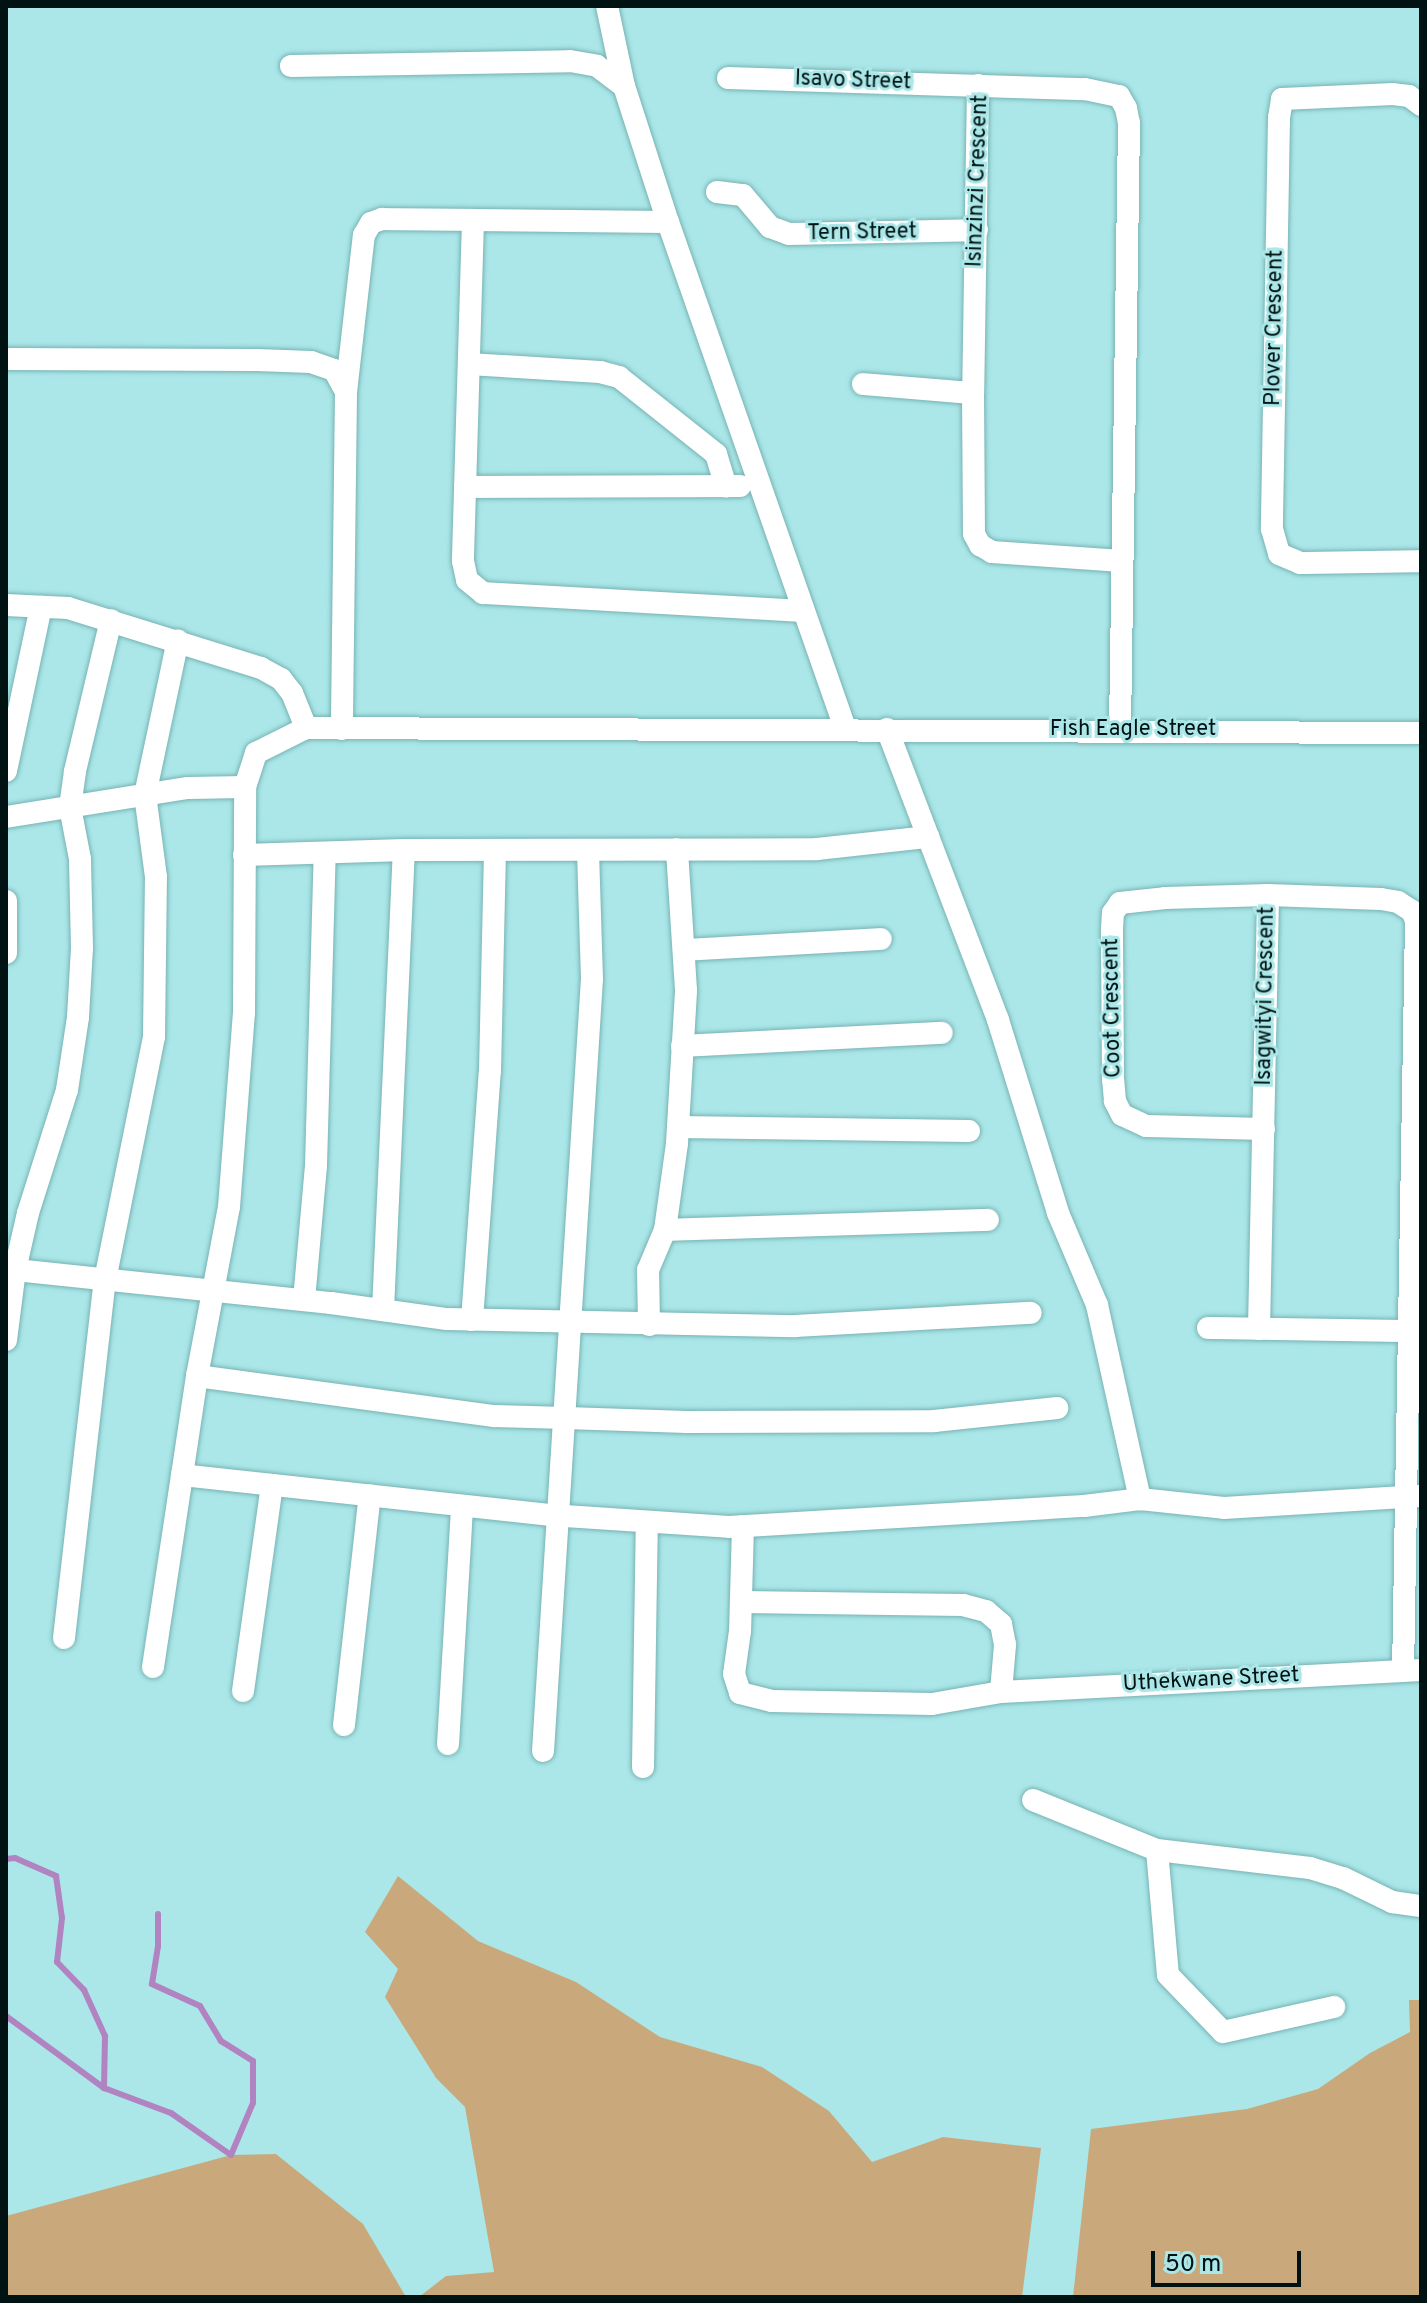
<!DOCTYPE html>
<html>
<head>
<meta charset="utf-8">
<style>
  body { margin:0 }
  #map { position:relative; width:1427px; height:2303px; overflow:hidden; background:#abe7e8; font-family:Overpass,sans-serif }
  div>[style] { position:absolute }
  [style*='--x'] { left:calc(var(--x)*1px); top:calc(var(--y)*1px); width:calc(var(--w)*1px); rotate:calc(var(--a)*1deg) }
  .green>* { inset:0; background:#c9a97c }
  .stream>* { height:6px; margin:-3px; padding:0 3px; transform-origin:3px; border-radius:3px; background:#b183c1 }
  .roads { filter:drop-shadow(0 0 2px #78b3b4) drop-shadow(0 0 2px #78b3b4) }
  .street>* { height:22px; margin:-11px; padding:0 11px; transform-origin:11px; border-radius:11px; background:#fff }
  span { translate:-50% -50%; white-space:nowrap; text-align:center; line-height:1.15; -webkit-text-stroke:6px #abe7e8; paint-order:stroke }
  .street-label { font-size:22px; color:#001212 }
  .frame { position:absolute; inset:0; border:8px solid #001212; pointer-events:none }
  .scale { position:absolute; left:1151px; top:2251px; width:150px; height:36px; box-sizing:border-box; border:4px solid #001212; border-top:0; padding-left:10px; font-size:24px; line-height:28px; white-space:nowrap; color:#001212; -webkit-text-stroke:6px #abe7e8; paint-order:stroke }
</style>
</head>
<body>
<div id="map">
  <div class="green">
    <i style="clip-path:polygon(398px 1876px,478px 1941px,576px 1982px,660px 2037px,762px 2067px,829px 2111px,872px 2162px,943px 2137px,1041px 2148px,1022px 2297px,419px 2297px,446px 2276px,494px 2272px,465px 2107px,436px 2078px,385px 1997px,398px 1969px,365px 1932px)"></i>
    <i style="clip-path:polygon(1409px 2000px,1421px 2000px,1421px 2297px,1073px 2297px,1091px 2129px,1247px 2109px,1318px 2089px,1370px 2053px,1410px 2032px)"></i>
    <i style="clip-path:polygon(276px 2154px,363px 2224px,406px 2297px,6px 2297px,6px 2216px,231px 2155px)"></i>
  </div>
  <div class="stream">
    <i style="--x:6;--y:1859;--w:9;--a:-6"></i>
    <i style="--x:15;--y:1858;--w:45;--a:23.7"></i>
    <i style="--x:56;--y:1876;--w:42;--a:81.9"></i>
    <i style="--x:62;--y:1918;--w:44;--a:96.5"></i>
    <i style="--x:57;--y:1962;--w:39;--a:46"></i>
    <i style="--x:84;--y:1990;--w:51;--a:65.5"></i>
    <i style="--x:105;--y:2036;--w:52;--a:91.1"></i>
    <i style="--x:6;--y:2016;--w:122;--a:36.3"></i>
    <i style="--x:104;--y:2088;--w:72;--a:20.5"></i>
    <i style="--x:171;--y:2113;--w:73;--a:35"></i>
    <i style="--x:231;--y:2155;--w:56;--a:-67.1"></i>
    <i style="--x:253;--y:2103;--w:42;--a:-90"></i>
    <i style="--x:253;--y:2061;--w:38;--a:-148"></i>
    <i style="--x:221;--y:2041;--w:41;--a:-121"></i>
    <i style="--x:200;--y:2006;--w:53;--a:-155.4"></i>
    <i style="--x:152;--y:1984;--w:38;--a:-81"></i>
    <i style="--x:158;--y:1946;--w:32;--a:-90"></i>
  </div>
  <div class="roads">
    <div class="street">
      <i style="--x:607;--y:6;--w:82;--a:78"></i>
      <i style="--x:624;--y:86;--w:143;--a:72.1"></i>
      <i style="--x:668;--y:222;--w:536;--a:70.72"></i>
      <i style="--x:291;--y:66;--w:279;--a:-1"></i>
      <i style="--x:570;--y:61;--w:27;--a:10"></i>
      <i style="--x:597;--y:66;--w:34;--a:37"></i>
      <i style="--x:728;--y:78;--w:357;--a:1.8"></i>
      <i style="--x:1085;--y:89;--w:35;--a:12"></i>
      <i style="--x:1119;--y:96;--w:14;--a:60"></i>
      <i style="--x:1126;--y:108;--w:15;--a:79"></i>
      <i style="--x:1129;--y:123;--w:607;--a:90.85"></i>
      <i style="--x:978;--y:85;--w:308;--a:90.9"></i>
      <i style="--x:973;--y:393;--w:141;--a:89.6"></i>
      <i style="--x:974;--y:534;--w:13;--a:61"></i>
      <i style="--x:980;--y:545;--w:14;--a:30"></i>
      <i style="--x:992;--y:552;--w:130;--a:4"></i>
      <i style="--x:1421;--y:105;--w:15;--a:-143"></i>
      <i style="--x:1409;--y:96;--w:16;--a:-173"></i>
      <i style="--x:1393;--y:94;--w:111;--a:177.4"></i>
      <i style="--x:1282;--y:99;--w:19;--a:99"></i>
      <i style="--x:1279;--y:118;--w:411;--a:91"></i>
      <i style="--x:1272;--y:529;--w:26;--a:74"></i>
      <i style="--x:1279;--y:554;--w:23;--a:23"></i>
      <i style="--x:1300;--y:563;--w:121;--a:-0.9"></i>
      <i style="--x:717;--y:192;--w:26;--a:7"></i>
      <i style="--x:743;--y:195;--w:42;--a:49.8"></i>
      <i style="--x:770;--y:227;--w:20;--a:20"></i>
      <i style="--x:789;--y:234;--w:188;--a:-1.2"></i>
      <i style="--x:668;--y:222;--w:195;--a:-179.4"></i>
      <i style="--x:473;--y:220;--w:341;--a:91.7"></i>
      <i style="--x:463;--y:561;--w:19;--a:78"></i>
      <i style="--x:467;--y:580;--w:21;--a:39"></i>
      <i style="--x:483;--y:593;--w:319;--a:3.2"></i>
      <i style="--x:6;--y:359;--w:251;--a:0.2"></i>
      <i style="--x:257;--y:360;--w:54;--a:2.1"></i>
      <i style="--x:311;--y:362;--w:24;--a:19"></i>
      <i style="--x:334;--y:370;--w:25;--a:61"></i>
      <i style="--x:346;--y:392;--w:337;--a:90.7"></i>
      <i style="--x:469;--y:364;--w:131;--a:3.5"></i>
      <i style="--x:600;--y:372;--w:20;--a:15"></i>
      <i style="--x:619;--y:377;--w:124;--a:38.4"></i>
      <i style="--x:716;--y:454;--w:34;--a:73"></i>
      <i style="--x:863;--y:384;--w:110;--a:4.7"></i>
      <i style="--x:346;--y:392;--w:158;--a:-83.5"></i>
      <i style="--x:364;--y:235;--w:14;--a:-60"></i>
      <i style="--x:371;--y:223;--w:12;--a:-20"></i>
      <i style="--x:382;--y:219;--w:91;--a:0.6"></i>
      <i style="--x:465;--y:487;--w:275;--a:-0.2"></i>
      <i style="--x:6;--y:605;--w:62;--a:2.8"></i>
      <i style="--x:68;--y:608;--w:202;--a:17.3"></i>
      <i style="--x:261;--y:668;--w:23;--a:29"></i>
      <i style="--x:281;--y:679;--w:18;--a:52"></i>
      <i style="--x:292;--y:693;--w:38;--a:68"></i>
      <i style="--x:887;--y:729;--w:311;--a:69.1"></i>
      <i style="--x:998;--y:1020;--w:202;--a:72.7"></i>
      <i style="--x:1058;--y:1213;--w:100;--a:67"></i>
      <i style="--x:1097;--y:1305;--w:199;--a:77.5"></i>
      <i style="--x:6;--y:771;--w:168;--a:-78"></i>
      <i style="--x:6;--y:817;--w:184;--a:-9.1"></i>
      <i style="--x:188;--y:788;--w:57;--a:-1"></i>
      <i style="--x:244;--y:855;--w:160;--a:-1.8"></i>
      <i style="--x:404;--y:850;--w:413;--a:-0.1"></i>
      <i style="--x:817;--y:849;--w:112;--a:-6.2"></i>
      <i style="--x:6;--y:901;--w:52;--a:90"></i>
      <i style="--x:684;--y:950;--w:197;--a:-3.2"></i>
      <i style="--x:682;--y:1046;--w:260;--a:-2.9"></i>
      <i style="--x:678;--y:1127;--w:291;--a:0.8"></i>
      <i style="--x:1264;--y:1129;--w:118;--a:-178.5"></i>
      <i style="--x:1146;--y:1126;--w:26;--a:-155"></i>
      <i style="--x:1122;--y:1115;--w:16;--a:-117"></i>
      <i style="--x:1115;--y:1101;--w:21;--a:-95"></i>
      <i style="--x:1113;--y:1080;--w:150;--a:-90.4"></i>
      <i style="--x:1112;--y:930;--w:17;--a:-87"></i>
      <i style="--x:1113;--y:913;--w:12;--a:-55"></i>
      <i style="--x:1120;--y:903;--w:45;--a:-6.3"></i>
      <i style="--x:1165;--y:898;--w:103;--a:-1.7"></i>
      <i style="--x:1268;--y:895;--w:113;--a:2"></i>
      <i style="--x:1381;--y:899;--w:17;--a:10"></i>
      <i style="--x:1398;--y:902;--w:17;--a:33"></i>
      <i style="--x:1412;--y:911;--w:11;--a:68"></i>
      <i style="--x:1416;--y:921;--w:749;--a:90.99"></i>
      <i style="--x:665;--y:1230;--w:323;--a:-1.8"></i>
      <i style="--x:6;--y:1269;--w:327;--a:6"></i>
      <i style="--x:331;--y:1303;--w:117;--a:7.9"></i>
      <i style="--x:447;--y:1319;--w:348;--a:1.2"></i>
      <i style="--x:795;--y:1326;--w:236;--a:-3.2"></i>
      <i style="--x:304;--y:1300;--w:135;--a:-84.9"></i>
      <i style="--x:316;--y:1166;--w:313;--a:-88.4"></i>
      <i style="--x:383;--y:1310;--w:460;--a:-87.4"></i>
      <i style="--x:472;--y:1320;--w:250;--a:-85.9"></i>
      <i style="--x:490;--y:1071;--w:221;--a:-88.7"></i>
      <i style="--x:649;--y:1325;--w:55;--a:-91"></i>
      <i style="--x:648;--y:1270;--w:43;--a:-67"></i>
      <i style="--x:665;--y:1230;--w:88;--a:-82.1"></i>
      <i style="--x:677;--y:1143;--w:153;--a:-86.6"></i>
      <i style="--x:686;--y:990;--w:141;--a:-93.7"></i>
      <i style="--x:1208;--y:1328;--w:201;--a:0.9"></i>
      <i style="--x:1259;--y:1329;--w:434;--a:-88.8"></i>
      <i style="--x:6;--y:1340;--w:71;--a:-82.7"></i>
      <i style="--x:15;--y:1270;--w:58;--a:-77.2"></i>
      <i style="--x:28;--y:1213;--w:129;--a:-72.4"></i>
      <i style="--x:67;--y:1090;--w:74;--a:-81.4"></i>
      <i style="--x:78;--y:1017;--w:69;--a:-86.7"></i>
      <i style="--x:82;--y:948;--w:89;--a:-91.3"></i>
      <i style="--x:80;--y:859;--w:53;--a:-100.9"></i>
      <i style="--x:70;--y:807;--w:36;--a:-82"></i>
      <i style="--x:75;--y:771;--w:155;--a:-76.6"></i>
      <i style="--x:197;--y:1376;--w:300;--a:7.7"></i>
      <i style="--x:494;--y:1416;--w:72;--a:1.6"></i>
      <i style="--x:566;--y:1418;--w:121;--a:1.9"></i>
      <i style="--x:687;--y:1422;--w:247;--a:-0.2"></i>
      <i style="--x:934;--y:1421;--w:124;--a:-6"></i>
      <i style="--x:182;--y:1475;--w:370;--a:6.2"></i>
      <i style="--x:550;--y:1515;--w:179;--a:3.8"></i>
      <i style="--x:729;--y:1527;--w:356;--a:-3.4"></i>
      <i style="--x:1084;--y:1506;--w:56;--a:-7.1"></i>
      <i style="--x:1140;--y:1499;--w:84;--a:6.1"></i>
      <i style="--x:1224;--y:1508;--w:196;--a:-3.5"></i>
      <i style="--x:743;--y:1526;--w:105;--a:91.6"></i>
      <i style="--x:740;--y:1631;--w:43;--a:97.9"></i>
      <i style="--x:734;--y:1674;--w:20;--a:72"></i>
      <i style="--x:740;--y:1693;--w:33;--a:14"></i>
      <i style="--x:772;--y:1701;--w:160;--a:1.1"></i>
      <i style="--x:932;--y:1704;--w:70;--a:-9.9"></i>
      <i style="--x:1001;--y:1692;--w:421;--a:-3"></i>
      <i style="--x:741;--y:1602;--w:222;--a:0.8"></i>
      <i style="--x:963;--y:1605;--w:24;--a:15"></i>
      <i style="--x:986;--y:1611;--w:20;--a:41"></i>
      <i style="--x:1001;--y:1624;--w:21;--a:79"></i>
      <i style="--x:1005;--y:1645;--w:47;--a:94.9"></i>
      <i style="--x:64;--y:1638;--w:360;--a:-83.5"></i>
      <i style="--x:105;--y:1280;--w:248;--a:-78.6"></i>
      <i style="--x:154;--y:1037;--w:160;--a:-89.3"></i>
      <i style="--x:156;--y:877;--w:83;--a:-97.6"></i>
      <i style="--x:145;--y:795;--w:158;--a:-78"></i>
      <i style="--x:153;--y:1667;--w:294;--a:-81.4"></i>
      <i style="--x:197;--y:1376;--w:172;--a:-79.3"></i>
      <i style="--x:229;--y:1207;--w:195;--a:-85.6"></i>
      <i style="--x:244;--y:1013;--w:226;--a:-89.7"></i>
      <i style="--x:245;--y:787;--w:36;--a:-72"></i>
      <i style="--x:256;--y:753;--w:56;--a:-26.6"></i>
      <i style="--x:306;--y:728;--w:1115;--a:0.26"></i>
      <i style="--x:243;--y:1691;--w:208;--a:-82"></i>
      <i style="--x:344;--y:1725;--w:231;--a:-83.6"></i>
      <i style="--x:448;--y:1744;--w:238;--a:-86.6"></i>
      <i style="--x:543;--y:1751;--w:774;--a:-86.37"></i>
      <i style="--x:592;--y:979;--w:129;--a:-91.8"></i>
      <i style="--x:643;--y:1767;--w:245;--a:-89.1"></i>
      <i style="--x:1033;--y:1800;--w:134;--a:22"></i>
      <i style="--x:1157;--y:1850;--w:154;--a:6.7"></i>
      <i style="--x:1310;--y:1868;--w:34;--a:17"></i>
      <i style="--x:1343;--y:1878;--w:55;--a:26.1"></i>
      <i style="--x:1392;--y:1902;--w:29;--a:8"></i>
      <i style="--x:1157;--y:1850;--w:125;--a:85"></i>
      <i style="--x:1168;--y:1975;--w:79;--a:46"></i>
      <i style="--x:1223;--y:2032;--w:114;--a:-12.7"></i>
    </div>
  </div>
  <div class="street-label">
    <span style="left:853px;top:81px;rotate:2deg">Isavo Street</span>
    <span style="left:978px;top:181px;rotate:-88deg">Isinzinzi Crescent</span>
    <span style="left:862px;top:233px;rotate:-1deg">Tern Street</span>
    <span style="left:1275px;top:328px;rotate:-89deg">Plover Crescent</span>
    <span style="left:1133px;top:730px">Fish Eagle Street</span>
    <span style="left:1266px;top:996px;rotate:-89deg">Isagwityi Crescent</span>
    <span style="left:1113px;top:1008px;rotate:-91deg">Coot Crescent</span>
    <span style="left:1211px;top:1680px;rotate:-3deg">Uthekwane Street</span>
  </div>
  <div class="frame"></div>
  <div class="scale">50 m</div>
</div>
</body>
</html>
